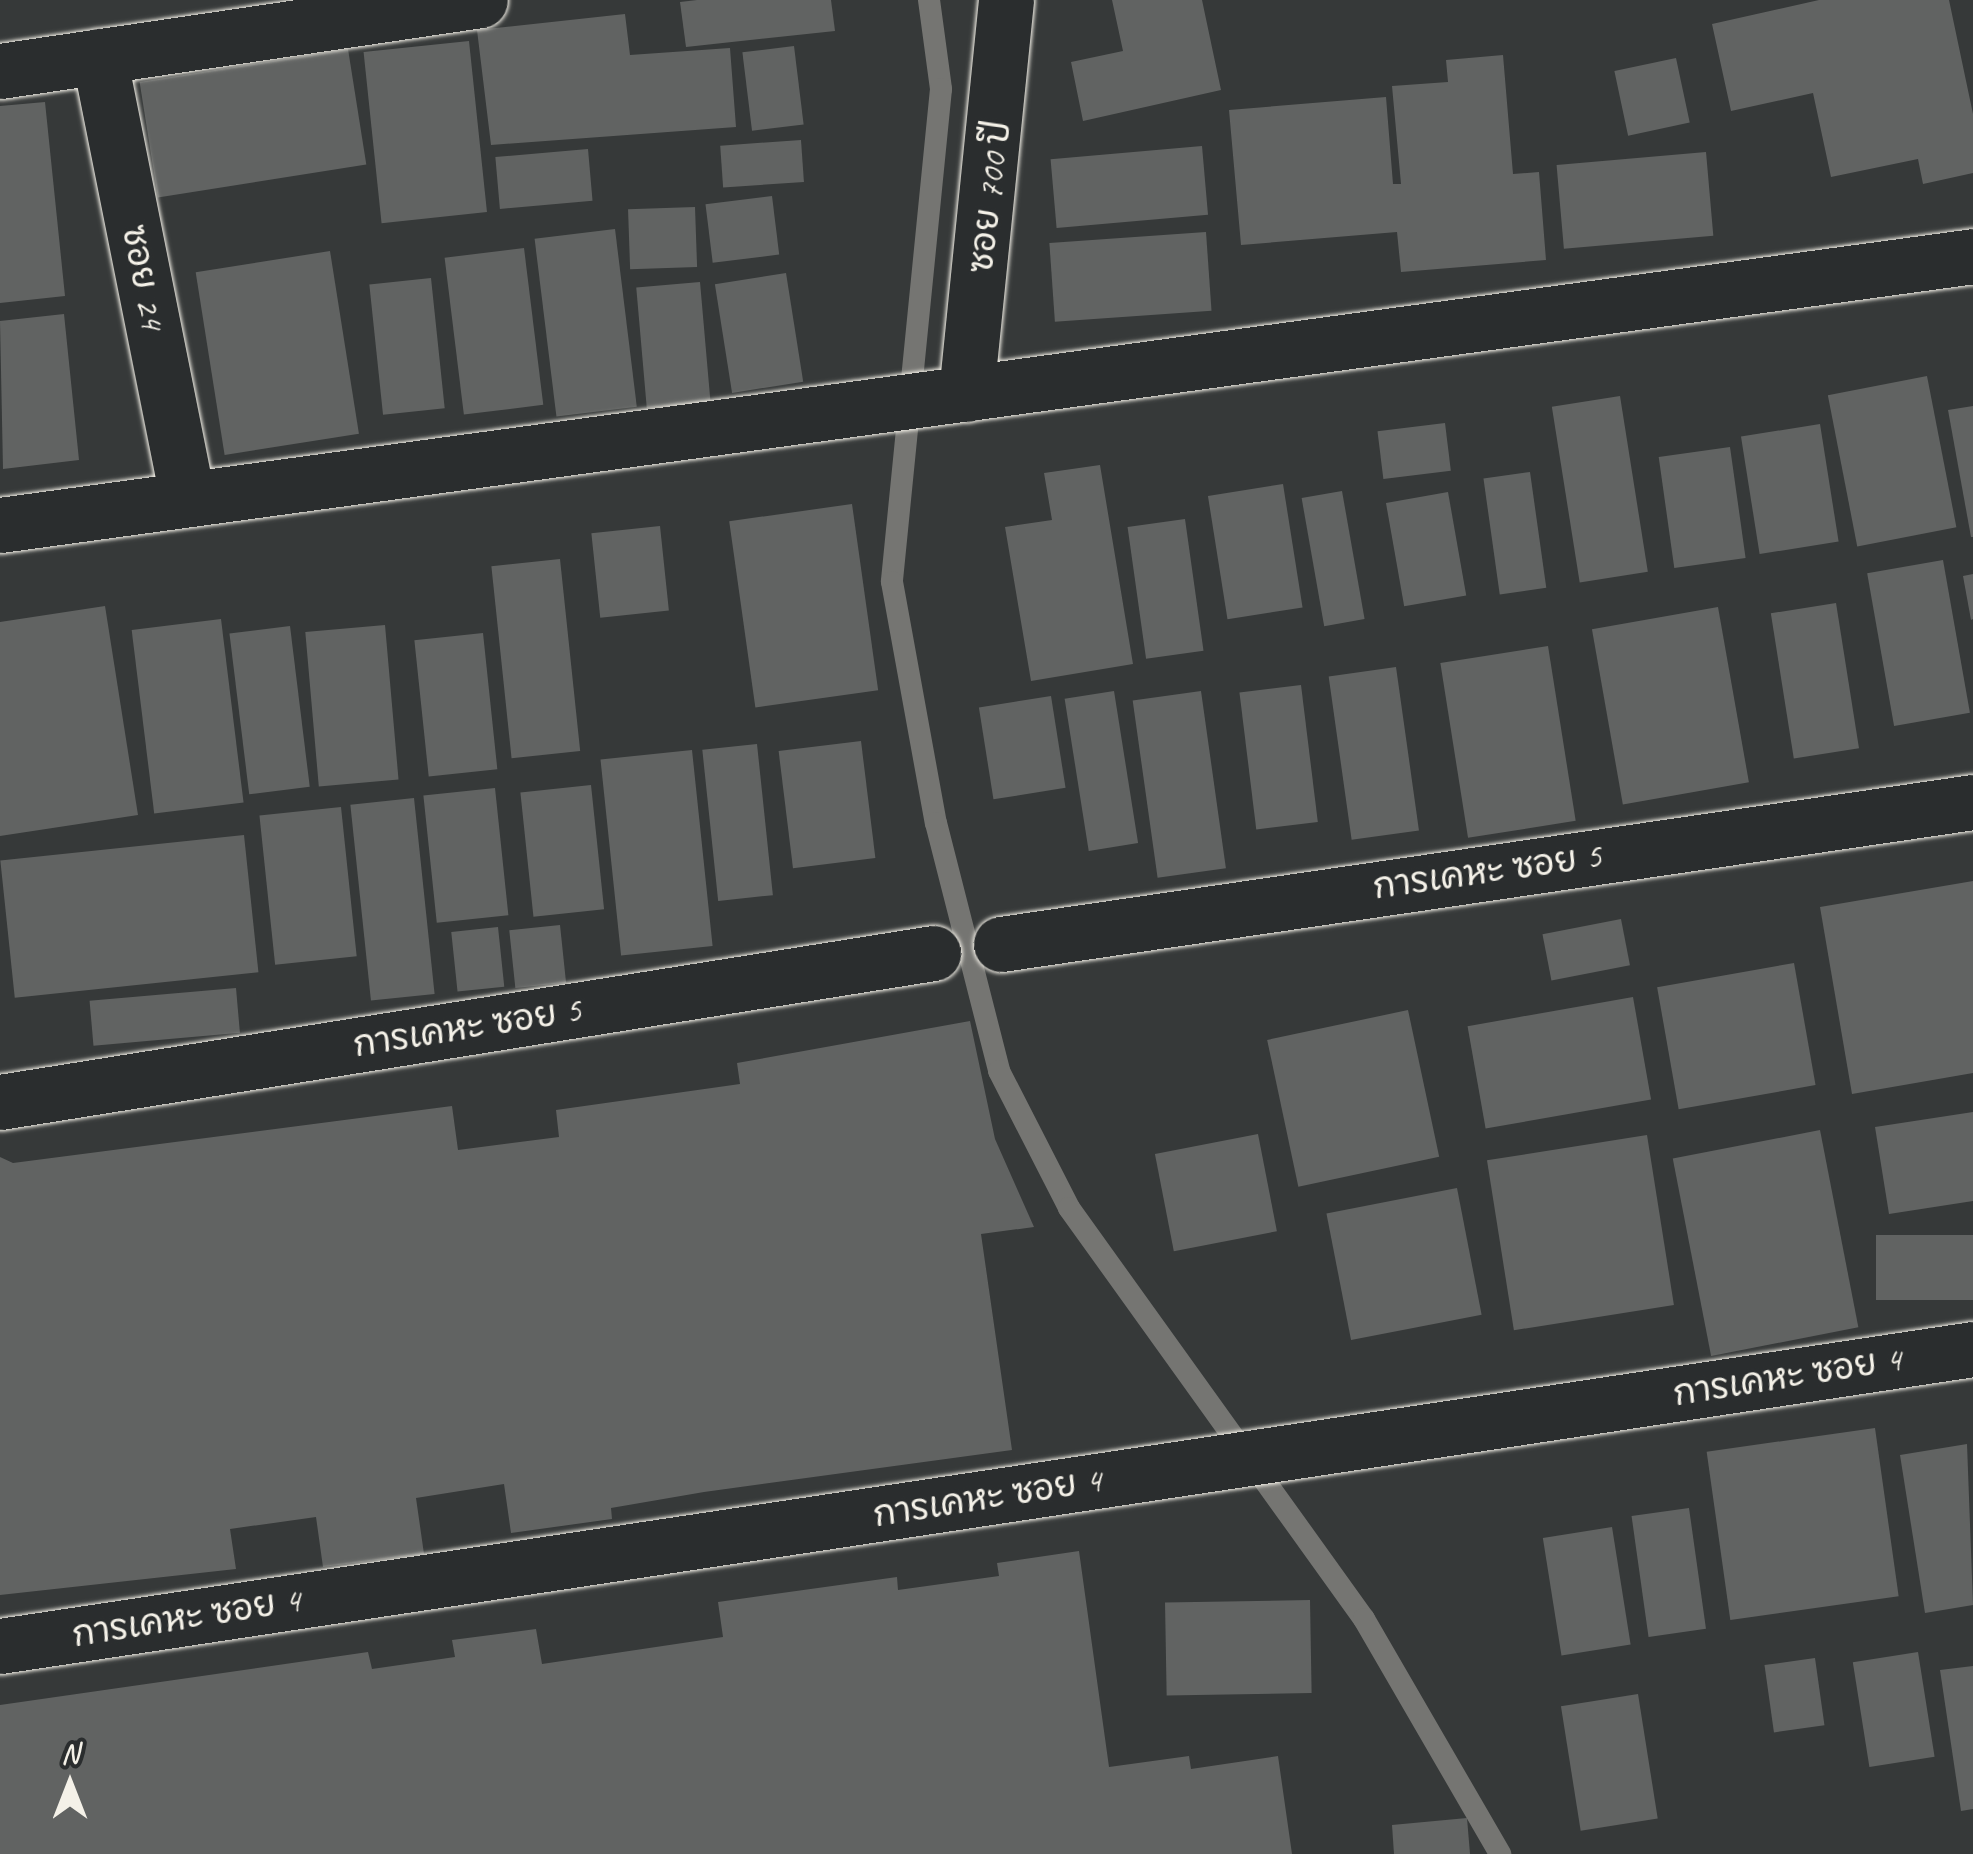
<!DOCTYPE html>
<html>
<head>
<meta charset="utf-8">
<style>
  body { margin:0 }
  #map { position:relative; width:1973px; height:1854px; overflow:hidden; background:#363939; font-family:Caveat,"Playpen Sans Thai",sans-serif }
  div>[style] { position:absolute }
  [style*='--x'] { left:calc(var(--x)*1px); top:calc(var(--y)*1px); width:calc(var(--w)*1px); rotate:calc(var(--a)*1deg) }
  .stream>* { height:22px; margin:-11px; padding:0 11px; transform-origin:11px; border-radius:11px; background:#757572 }
  .building>* { inset:0; background:#616362; transform-origin:0 0 }
  .roads { filter:drop-shadow(0 0 2px #f4f1e8) drop-shadow(0 0 2px #f4f1e8) }
  .street>* { height:55px; margin:-27.5px; padding:0 27.5px; transform-origin:27.5px; border-radius:27.5px; background:#2a2d2e }
  span { translate:-50% -50%; white-space:nowrap; text-align:center; line-height:1.15; -webkit-text-stroke:8px #2a2d2e; paint-order:stroke }
  .street-label { font-size:35px; color:#f4f1e8 }
  .north { position:absolute; left:20px; top:1734px; width:100px; height:100px; -webkit-text-stroke:8px #2a2d2e; paint-order:stroke; rotate:0deg; font-size:28px; font-weight:700; line-height:40px; text-align:center; color:#f4f1e8 }
  .north::after { content:''; display:block; margin:auto; width:35px; height:45px; background:#f4f1e8; clip-path:polygon(50% 0,100% 100%,50% 72%,0 100%) }
</style>
</head>
<body>
<div id="map">
  <div class="stream">
    <i style="--x:929;--y:0;--w:90;--a:82.3"></i>
    <i style="--x:941;--y:89;--w:495;--a:95.7"></i>
    <i style="--x:892;--y:582;--w:245;--a:79.7"></i>
    <i style="--x:936;--y:823;--w:256;--a:75.7"></i>
    <i style="--x:999;--y:1071;--w:154;--a:62.9"></i>
    <i style="--x:1069;--y:1208;--w:506;--a:54.33"></i>
    <i style="--x:1364;--y:1619;--w:272;--a:59.9"></i>
  </div>
  <div class="building">
    <i style="clip-path:polygon(697px 0,831px 0,835px 31px,686px 47px,680px 2px)"></i>
    <i style="clip-path:polygon(1112px 0,1202px 0,1221px 90px,1083px 121px,1071px 62px,1123px 51px)"></i>
    <i style="clip-path:polygon(1819px 0,1949px 0,1973px 114px,1973px 173px,1923px 184px,1918px 159px,1831px 177px,1813px 93px,1731px 111px,1712px 24px)"></i>
    <i style="clip-path:polygon(625px 14px,630px 55px,730px 48px,736px 127px,491px 145px,477px 30px)"></i>
    <i style="left:469px;top:41px;width:172px;height:106px;rotate:84deg"></i>
    <i style="left:794px;top:46px;width:79px;height:52px;rotate:83deg"></i>
    <i style="left:348px;top:49px;width:117px;height:211px;rotate:81deg"></i>
    <i style="clip-path:polygon(1503px 55px,1513px 174px,1539px 172px,1546px 260px,1401px 272px,1397px 232px,1241px 245px,1229px 110px,1386px 97px,1393px 184px,1401px 184px,1392px 86px,1448px 82px,1446px 60px)"></i>
    <i style="left:1676px;top:58px;width:66px;height:63px;rotate:78deg"></i>
    <i style="clip-path:polygon(45px 102px,65px 296px,0 303px,0 106px)"></i>
    <i style="left:801px;top:140px;width:42px;height:81px;rotate:86deg"></i>
    <i style="left:1202px;top:146px;width:69px;height:152px;rotate:85deg"></i>
    <i style="left:588px;top:149px;width:52px;height:93px;rotate:85deg"></i>
    <i style="left:1706px;top:152px;width:84px;height:150px;rotate:85deg"></i>
    <i style="left:772px;top:196px;width:59px;height:67px;rotate:83deg"></i>
    <i style="left:695px;top:207px;width:60px;height:67px;rotate:88deg"></i>
    <i style="left:615px;top:229px;width:179px;height:81px;rotate:83deg"></i>
    <i style="left:1206px;top:232px;width:79px;height:157px;rotate:86deg"></i>
    <i style="left:524px;top:248px;width:158px;height:80px;rotate:83deg"></i>
    <i style="left:330px;top:251px;width:185px;height:136px;rotate:81deg"></i>
    <i style="left:786px;top:273px;width:110px;height:72px;rotate:81deg"></i>
    <i style="left:431px;top:278px;width:131px;height:62px;rotate:84deg"></i>
    <i style="left:700px;top:282px;width:121px;height:64px;rotate:85deg"></i>
    <i style="clip-path:polygon(64px 314px,79px 460px,3px 469px,0 321px)"></i>
    <i style="left:1927px;top:376px;width:154px;height:101px;rotate:79deg"></i>
    <i style="left:1620px;top:396px;width:178px;height:69px;rotate:81deg"></i>
    <i style="clip-path:polygon(1973px 406px,1973px 537px,1971px 537px,1948px 410px)"></i>
    <i style="left:1445px;top:423px;width:48px;height:68px;rotate:83deg"></i>
    <i style="left:1820px;top:424px;width:119px;height:80px;rotate:81deg"></i>
    <i style="left:1730px;top:447px;width:112px;height:72px;rotate:82deg"></i>
    <i style="clip-path:polygon(1100px 465px,1133px 664px,1031px 681px,1005px 527px,1052px 520px,1044px 473px)"></i>
    <i style="left:1530px;top:472px;width:117px;height:47px;rotate:82deg"></i>
    <i style="left:1283px;top:484px;width:125px;height:76px;rotate:81deg"></i>
    <i style="left:1342px;top:491px;width:130px;height:41px;rotate:80deg"></i>
    <i style="left:1448px;top:492px;width:105px;height:63px;rotate:80deg"></i>
    <i style="left:852px;top:504px;width:188px;height:124px;rotate:82deg"></i>
    <i style="left:1185px;top:519px;width:133px;height:58px;rotate:82deg"></i>
    <i style="left:660px;top:526px;width:85px;height:69px;rotate:84deg"></i>
    <i style="left:560px;top:559px;width:193px;height:69px;rotate:84deg"></i>
    <i style="left:1943px;top:560px;width:155px;height:77px;rotate:80deg"></i>
    <i style="clip-path:polygon(1973px 574px,1973px 619px,1971px 620px,1963px 576px)"></i>
    <i style="left:1836px;top:603px;width:147px;height:66px;rotate:81deg"></i>
    <i style="clip-path:polygon(105px 606px,138px 815px,0 836px,0 622px)"></i>
    <i style="left:1718px;top:607px;width:178px;height:128px;rotate:80deg"></i>
    <i style="left:221px;top:619px;width:185px;height:90px;rotate:83deg"></i>
    <i style="left:385px;top:625px;width:155px;height:80px;rotate:85deg"></i>
    <i style="left:290px;top:626px;width:162px;height:61px;rotate:83deg"></i>
    <i style="left:483px;top:633px;width:137px;height:69px;rotate:84deg"></i>
    <i style="left:1548px;top:646px;width:177px;height:109px;rotate:81deg"></i>
    <i style="left:1396px;top:667px;width:165px;height:68px;rotate:82deg"></i>
    <i style="left:1301px;top:685px;width:138px;height:62px;rotate:83deg"></i>
    <i style="left:1114px;top:691px;width:154px;height:50px;rotate:81deg"></i>
    <i style="left:1201px;top:691px;width:179px;height:69px;rotate:82deg"></i>
    <i style="left:1051px;top:696px;width:93px;height:73px;rotate:81deg"></i>
    <i style="left:861px;top:741px;width:118px;height:83px;rotate:83deg"></i>
    <i style="left:757px;top:744px;width:152px;height:55px;rotate:84deg"></i>
    <i style="left:692px;top:750px;width:197px;height:92px;rotate:84deg"></i>
    <i style="left:591px;top:785px;width:125px;height:71px;rotate:84deg"></i>
    <i style="left:495px;top:788px;width:128px;height:72px;rotate:84deg"></i>
    <i style="left:414px;top:798px;width:197px;height:64px;rotate:84deg"></i>
    <i style="left:341px;top:807px;width:150px;height:82px;rotate:84deg"></i>
    <i style="left:244px;top:835px;width:138px;height:245px;rotate:84deg"></i>
    <i style="clip-path:polygon(1973px 881px,1973px 1073px,1852px 1094px,1820px 907px)"></i>
    <i style="left:1621px;top:919px;width:47px;height:80px;rotate:79deg"></i>
    <i style="left:560px;top:925px;width:58px;height:51px;rotate:84deg"></i>
    <i style="left:498px;top:927px;width:60px;height:47px;rotate:84deg"></i>
    <i style="left:1794px;top:963px;width:124px;height:139px;rotate:80deg"></i>
    <i style="left:236px;top:988px;width:45px;height:147px;rotate:85deg"></i>
    <i style="left:1633px;top:997px;width:104px;height:168px;rotate:80deg"></i>
    <i style="left:1408px;top:1010px;width:150px;height:144px;rotate:78deg"></i>
    <i style="clip-path:polygon(970px 1021px,995px 1139px,1034px 1227px,981px 1234px,1012px 1450px,704px 1492px,611px 1508px,612px 1519px,511px 1533px,504px 1484px,416px 1498px,424px 1554px,323px 1567px,316px 1517px,230px 1529px,236px 1569px,0 1595px,0 1157px,13px 1163px,452px 1106px,458px 1150px,559px 1137px,556px 1110px,740px 1084px,737px 1063px)"></i>
    <i style="clip-path:polygon(1973px 1112px,1973px 1201px,1889px 1214px,1875px 1127px)"></i>
    <i style="left:1820px;top:1130px;width:201px;height:150px;rotate:79deg"></i>
    <i style="left:1258px;top:1134px;width:99px;height:105px;rotate:79deg"></i>
    <i style="left:1647px;top:1135px;width:172px;height:162px;rotate:81deg"></i>
    <i style="left:1457px;top:1188px;width:129px;height:133px;rotate:79deg"></i>
    <i style="left:1973px;top:1235px;width:65px;height:97px;rotate:90deg"></i>
    <i style="left:1875px;top:1428px;width:170px;height:170px;rotate:82deg"></i>
    <i style="clip-path:polygon(1967px 1444px,1973px 1605px,1925px 1613px,1900px 1455px)"></i>
    <i style="left:1689px;top:1508px;width:122px;height:58px;rotate:82deg"></i>
    <i style="left:1612px;top:1527px;width:119px;height:70px;rotate:81deg"></i>
    <i style="clip-path:polygon(1079px 1551px,1109px 1767px,1189px 1756px,1191px 1769px,1278px 1756px,1292px 1854px,0 1854px,0 1705px,368px 1652px,372px 1669px,455px 1657px,452px 1640px,536px 1629px,542px 1664px,723px 1637px,718px 1602px,897px 1577px,898px 1590px,999px 1576px,997px 1563px)"></i>
    <i style="left:1310px;top:1600px;width:93px;height:145px;rotate:89deg"></i>
    <i style="left:1918px;top:1652px;width:106px;height:66px;rotate:81deg"></i>
    <i style="left:1815px;top:1658px;width:68px;height:51px;rotate:82deg"></i>
    <i style="clip-path:polygon(1973px 1666px,1973px 1809px,1961px 1811px,1940px 1670px)"></i>
    <i style="left:1638px;top:1694px;width:126px;height:78px;rotate:81deg"></i>
    <i style="clip-path:polygon(1467px 1818px,1470px 1854px,1394px 1854px,1392px 1825px)"></i>
  </div>
  <div class="roads">
    <div class="street">
      <i style="--x:99;--y:56;--w:451;--a:78.7"></i>
      <i style="--x:0;--y:71;--w:485;--a:-8.4"></i>
      <i style="--x:966;--y:394;--w:396;--a:-84.2"></i>
      <i style="--x:0;--y:525;--w:1991;--a:-7.76"></i>
      <i style="--x:1001;--y:944;--w:982;--a:-8.31"></i>
      <i style="--x:0;--y:1102;--w:945;--a:-9.07"></i>
      <i style="--x:0;--y:1646;--w:1995;--a:-8.56"></i>
    </div>
  </div>
  <div class="street-label">
    <span style="left:990px;top:197px;rotate:-83deg">ซอย 700 ปี</span>
    <span style="left:143px;top:277px;rotate:79deg">ซอย 24</span>
    <span style="left:1487px;top:872px;rotate:-8deg">การเคหะ ซอย 5</span>
    <span style="left:467px;top:1028px;rotate:-9deg">การเคหะ ซอย 5</span>
    <span style="left:1787px;top:1377px;rotate:-9deg">การเคหะ ซอย 4</span>
    <span style="left:987px;top:1498px;rotate:-9deg">การเคหะ ซอย 4</span>
    <span style="left:186px;top:1618px;rotate:-9deg">การเคหะ ซอย 4</span>
  </div>
  <div class="north">N</div>
</div>
</body>
</html>
